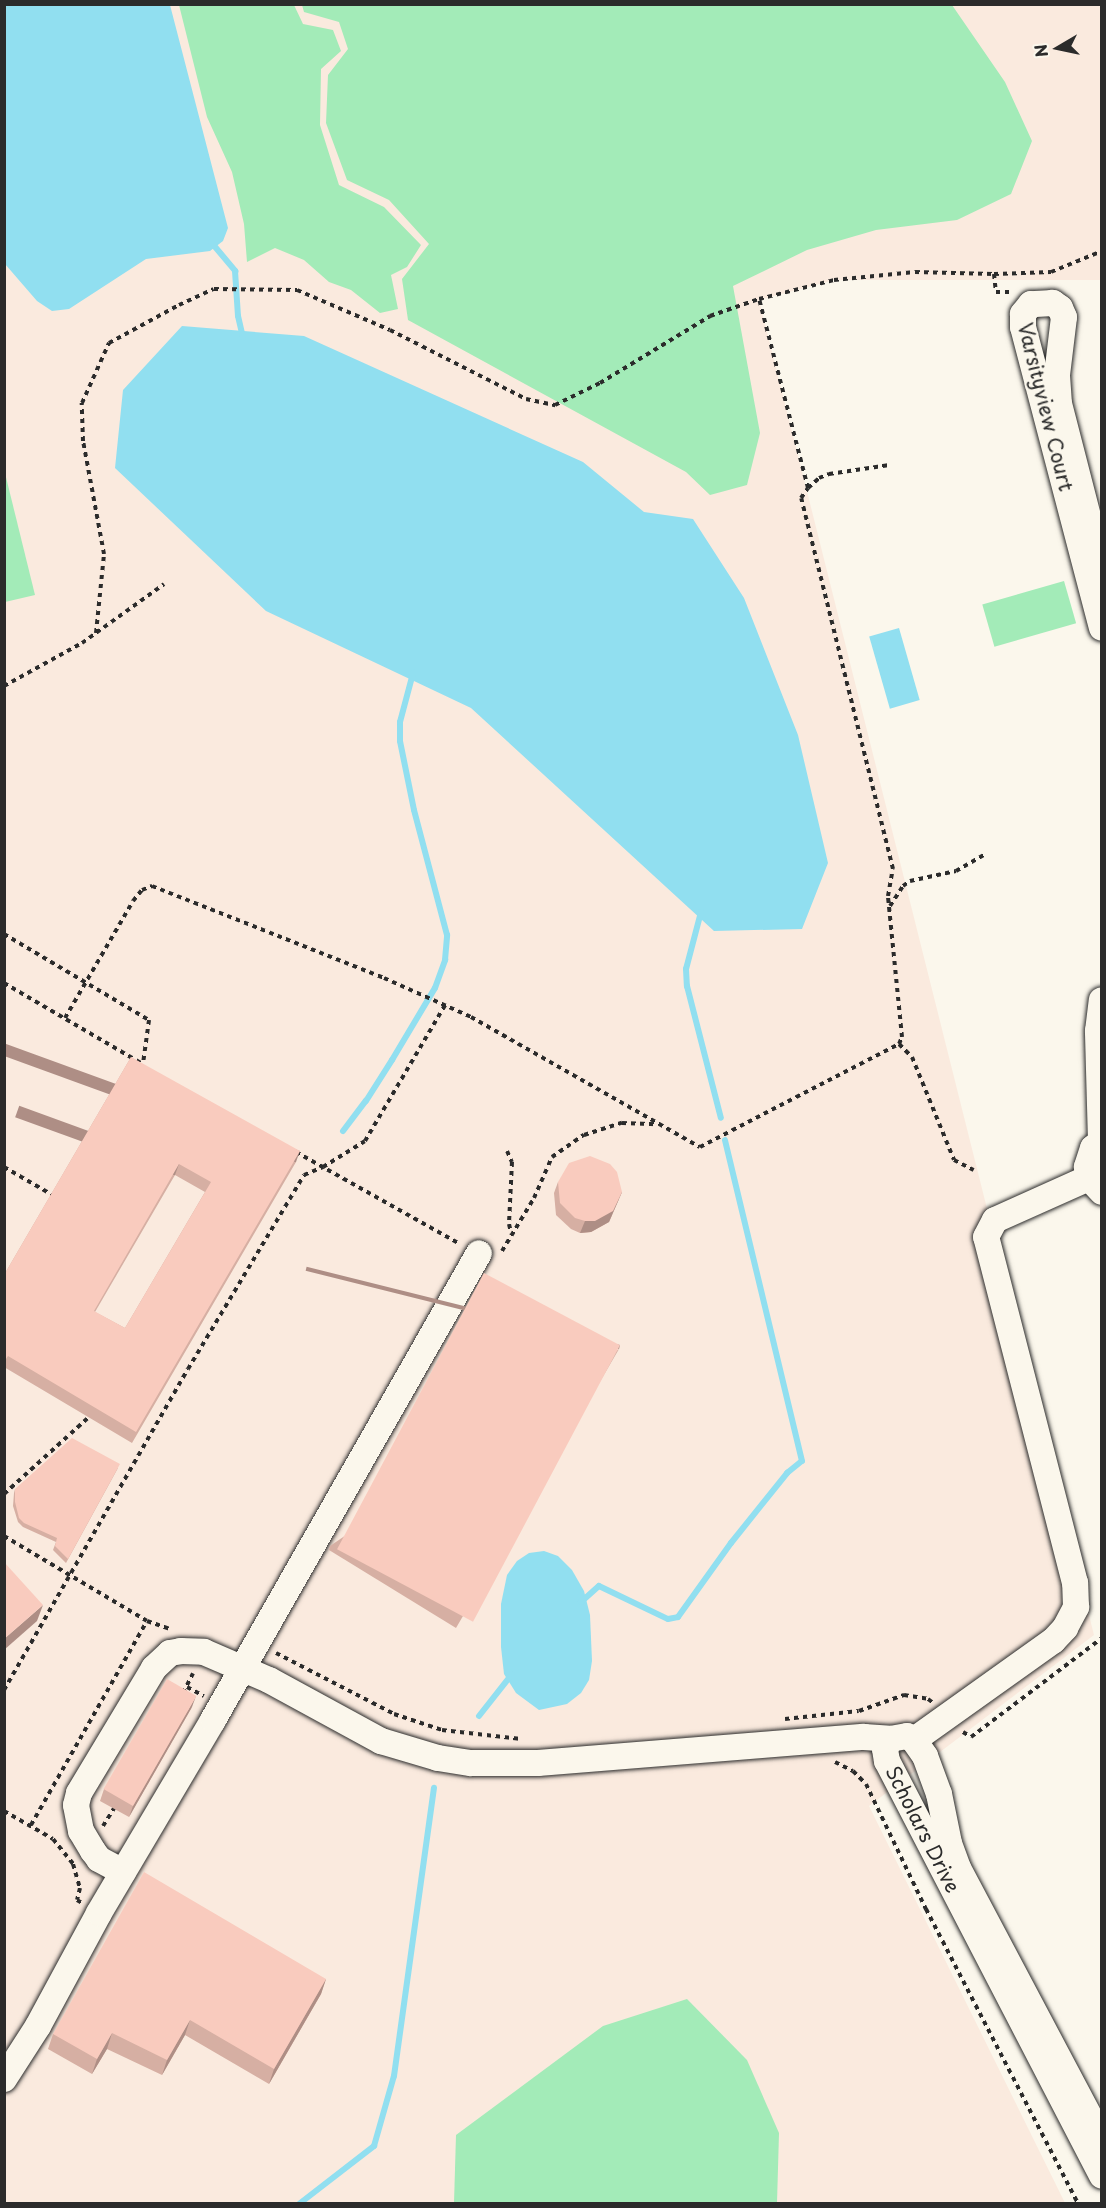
<!DOCTYPE html>
<html>
<head>
<meta charset="utf-8">
<style>
  body { margin:0 }
  #map { position:relative; width:1106px; height:2208px; overflow:hidden; background:#fbf7ec; font-family:"Playpen Sans",sans-serif }
  div>[style] { position:absolute }
  [style*='--x'] { left:calc(var(--x)*1px); top:calc(var(--y)*1px); width:calc(var(--w)*1px); rotate:calc(var(--a)*1deg) }
  .built>* { inset:0; background:#faeade }
  .green>* { inset:0; background:#a3ebb8; transform-origin:0 0 }
  .water>* { inset:0; background:#91dff0; transform-origin:0 0 }
  .stream>* { height:6px; margin:-3px; padding:0 3px; transform-origin:3px; border-radius:3px; background:#91dff0 }
  .path>* { height:4px; margin-top:-2px; transform-origin:0; background:repeating-linear-gradient(90deg,#2b2b2b 0 4.5px,transparent 0 9px) }
  .roads { filter:drop-shadow(0 0 2px #2b2b2b) drop-shadow(0 0 2px #2b2b2b) }
  .minor>* { height:26px; margin:-13px; padding:0 13px; transform-origin:13px; border-radius:13px; background:#fbf7ec }
  .wall>* { inset:0; background:#d6afa3 }
  .shaded-wall>* { inset:0; background:#ae8e85; transform-origin:0 0 }
  .building>* { inset:0; background:#f9cbbe; transform-origin:0 0 }
  span { translate:-50% -50%; white-space:nowrap; text-align:center; line-height:1.15; -webkit-text-stroke:4.5px #fbf7ec; paint-order:stroke }
  .street-label { font-size:20px; color:#2b2b2b }
  .frame { position:absolute; inset:0; border:6px solid #2b2b2b; pointer-events:none }
  .north { position:absolute; left:1028px; top:18px; width:60px; height:60px; -webkit-text-stroke:4px #fbf7ec; paint-order:stroke; rotate:261deg; font-size:16px; font-weight:700; line-height:24px; text-align:center; color:#2b2b2b }
  .north::after { content:''; display:block; margin:auto; width:21px; height:27px; background:#2b2b2b; clip-path:polygon(50% 0,100% 100%,50% 72%,0 100%) }
</style>
</head>
<body>
<div id="map">
  <div class="built">
    <i style="clip-path:polygon(5px 5px,1101px 5px,1101px 280px,834px 280px,759px 300px,1094px 1635px,869px 1806px,1065px 2203px,5px 2204px)"></i>
  </div>
  <div class="green">
    <i style="clip-path:polygon(179px 5px,294px 5px,303px 24px,333px 30px,341px 51px,321px 69px,320px 125px,339px 185px,384px 207px,421px 245px,407px 267px,391px 275px,398px 309px,380px 313px,351px 290px,329px 282px,304px 260px,275px 248px,247px 262px,244px 224px,232px 172px,207px 117px)"></i>
    <i style="clip-path:polygon(302px 5px,952px 5px,1005px 82px,1032px 141px,1011px 194px,957px 220px,876px 230px,807px 250px,733px 286px,760px 433px,747px 485px,710px 495px,686px 472px,408px 320px,402px 279px,429px 244px,389px 200px,347px 180px,326px 123px,328px 75px,348px 49px,339px 22px,304px 12px)"></i>
    <i style="clip-path:polygon(4px 469px,35px 595px,5px 602px,4px 602px)"></i>
    <i style="left:1064px;top:581px;width:44px;height:85px;rotate:74deg"></i>
    <i style="clip-path:polygon(687px 1999px,747px 2060px,779px 2133px,777px 2203px,454px 2203px,456px 2135px,603px 2026px)"></i>
  </div>
  <div class="water">
    <i style="clip-path:polygon(4px 5px,170px 5px,228px 228px,223px 241px,210px 251px,146px 259px,69px 309px,52px 311px,37px 301px,5px 264px)"></i>
    <i style="clip-path:polygon(182px 326px,304px 336px,583px 462px,644px 512px,693px 519px,744px 598px,798px 735px,828px 863px,802px 929px,714px 931px,471px 708px,266px 611px,115px 468px,123px 390px)"></i>
    <i style="left:899px;top:628px;width:75px;height:31px;rotate:74deg"></i>
    <i style="clip-path:polygon(544px 1551px,558px 1556px,572px 1570px,584px 1591px,590px 1615px,592px 1661px,589px 1680px,581px 1693px,567px 1704px,539px 1710px,516px 1693px,504px 1674px,501px 1647px,501px 1604px,507px 1575px,517px 1561px,529px 1553px)"></i>
  </div>
  <div class="stream">
    <i style="--x:211;--y:242;--w:38;--a:50"></i>
    <i style="--x:235;--y:271;--w:45;--a:86.2"></i>
    <i style="--x:238;--y:316;--w:22;--a:77"></i>
    <i style="--x:701;--y:912;--w:59;--a:104.7"></i>
    <i style="--x:686;--y:969;--w:17;--a:87"></i>
    <i style="--x:687;--y:986;--w:136;--a:75.6"></i>
    <i style="--x:343;--y:1131;--w:38;--a:-53"></i>
    <i style="--x:366;--y:1101;--w:49;--a:-57.6"></i>
    <i style="--x:392;--y:1060;--w:84;--a:-59.2"></i>
    <i style="--x:435;--y:988;--w:30;--a:-70"></i>
    <i style="--x:445;--y:960;--w:25;--a:-85"></i>
    <i style="--x:447;--y:935;--w:129;--a:-104.8"></i>
    <i style="--x:414;--y:810;--w:70;--a:-101.5"></i>
    <i style="--x:400;--y:741;--w:19;--a:-90"></i>
    <i style="--x:400;--y:722;--w:51;--a:-75.1"></i>
    <i style="--x:581;--y:1602;--w:24;--a:-42"></i>
    <i style="--x:599;--y:1586;--w:76;--a:25.6"></i>
    <i style="--x:668;--y:1619;--w:10;--a:-11"></i>
    <i style="--x:678;--y:1617;--w:91;--a:-54.4"></i>
    <i style="--x:731;--y:1543;--w:90;--a:-51.3"></i>
    <i style="--x:787;--y:1473;--w:19;--a:-39"></i>
    <i style="--x:802;--y:1461;--w:330;--a:-103.5"></i>
    <i style="--x:479;--y:1716;--w:53;--a:-51.8"></i>
    <i style="--x:299;--y:2204;--w:95;--a:-37.7"></i>
    <i style="--x:374;--y:2146;--w:73;--a:-74.1"></i>
    <i style="--x:394;--y:2076;--w:291;--a:-82.1"></i>
  </div>
  <div class="path">
    <i style="--x:994;--y:274;--w:18;--a:84"></i>
    <i style="--x:996;--y:292;--w:18;--a:0"></i>
    <i style="--x:808;--y:488;--w:15;--a:-42"></i>
    <i style="--x:819;--y:478;--w:11;--a:-22"></i>
    <i style="--x:829;--y:474;--w:61;--a:-8.5"></i>
    <i style="--x:96;--y:633;--w:79;--a:-84.2"></i>
    <i style="--x:104;--y:554;--w:115;--a:-100.5"></i>
    <i style="--x:83;--y:441;--w:38;--a:-92"></i>
    <i style="--x:82;--y:403;--w:66;--a:-65.8"></i>
    <i style="--x:109;--y:343;--w:80;--a:-28.5"></i>
    <i style="--x:179;--y:305;--w:38;--a:-25"></i>
    <i style="--x:214;--y:289;--w:83;--a:0.7"></i>
    <i style="--x:297;--y:290;--w:101;--a:23.3"></i>
    <i style="--x:390;--y:330;--w:153;--a:26.9"></i>
    <i style="--x:526;--y:399;--w:30;--a:12"></i>
    <i style="--x:555;--y:405;--w:50;--a:-26.1"></i>
    <i style="--x:600;--y:383;--w:129;--a:-31.3"></i>
    <i style="--x:710;--y:316;--w:52;--a:-19.1"></i>
    <i style="--x:4;--y:686;--w:89;--a:-28.9"></i>
    <i style="--x:82;--y:643;--w:101;--a:-35.7"></i>
    <i style="--x:890;--y:906;--w:24;--a:-57"></i>
    <i style="--x:903;--y:886;--w:9;--a:-36"></i>
    <i style="--x:910;--y:881;--w:47;--a:-12.3"></i>
    <i style="--x:956;--y:871;--w:34;--a:-30"></i>
    <i style="--x:4;--y:934;--w:169;--a:30.7"></i>
    <i style="--x:149;--y:1020;--w:44;--a:97.8"></i>
    <i style="--x:4;--y:983;--w:159;--a:30.3"></i>
    <i style="--x:65;--y:1018;--w:135;--a:-59.8"></i>
    <i style="--x:133;--y:901;--w:14;--a:-51"></i>
    <i style="--x:142;--y:890;--w:11;--a:-22"></i>
    <i style="--x:152;--y:886;--w:250;--a:21.6"></i>
    <i style="--x:384;--y:978;--w:95;--a:24.1"></i>
    <i style="--x:471;--y:1017;--w:263;--a:29.6"></i>
    <i style="--x:700;--y:1147;--w:224;--a:-27.4"></i>
    <i style="--x:899;--y:1044;--w:8;--a:-67"></i>
    <i style="--x:902;--y:1037;--w:142;--a:-95.7"></i>
    <i style="--x:888;--y:896;--w:27;--a:-80"></i>
    <i style="--x:893;--y:869;--w:382;--a:-103.9"></i>
    <i style="--x:801;--y:498;--w:12;--a:-55"></i>
    <i style="--x:808;--y:488;--w:195;--a:-104.5"></i>
    <i style="--x:759;--y:299;--w:77;--a:-14.2"></i>
    <i style="--x:834;--y:280;--w:81;--a:-5.6"></i>
    <i style="--x:915;--y:272;--w:79;--a:1.5"></i>
    <i style="--x:994;--y:274;--w:57;--a:-2"></i>
    <i style="--x:1051;--y:272;--w:55;--a:-22.4"></i>
    <i style="--x:899;--y:1044;--w:18;--a:45"></i>
    <i style="--x:912;--y:1057;--w:111;--a:67.8"></i>
    <i style="--x:954;--y:1160;--w:22;--a:27"></i>
    <i style="--x:507;--y:1151;--w:12;--a:66"></i>
    <i style="--x:512;--y:1162;--w:62;--a:92.8"></i>
    <i style="--x:509;--y:1224;--w:9;--a:77"></i>
    <i style="--x:296;--y:1152;--w:188;--a:29.3"></i>
    <i style="--x:4;--y:1167;--w:58;--a:30.1"></i>
    <i style="--x:502;--y:1251;--w:62;--a:-58.9"></i>
    <i style="--x:534;--y:1198;--w:45;--a:-66.3"></i>
    <i style="--x:552;--y:1157;--w:39;--a:-35"></i>
    <i style="--x:584;--y:1135;--w:40;--a:-18"></i>
    <i style="--x:622;--y:1123;--w:35;--a:2"></i>
    <i style="--x:4;--y:1494;--w:115;--a:-42.2"></i>
    <i style="--x:4;--y:1536;--w:166;--a:30.7"></i>
    <i style="--x:147;--y:1621;--w:24;--a:19"></i>
    <i style="--x:276;--y:1653;--w:133;--a:27.3"></i>
    <i style="--x:394;--y:1714;--w:51;--a:18.4"></i>
    <i style="--x:442;--y:1730;--w:80;--a:6.5"></i>
    <i style="--x:187;--y:1687;--w:19;--a:28"></i>
    <i style="--x:4;--y:1690;--w:370;--a:-60.2"></i>
    <i style="--x:188;--y:1369;--w:226;--a:-59.1"></i>
    <i style="--x:304;--y:1175;--w:21;--a:-23"></i>
    <i style="--x:323;--y:1167;--w:49;--a:-31.8"></i>
    <i style="--x:365;--y:1141;--w:158;--a:-59.5"></i>
    <i style="--x:183;--y:1693;--w:22;--a:-63"></i>
    <i style="--x:785;--y:1719;--w:74;--a:-6.2"></i>
    <i style="--x:859;--y:1711;--w:48;--a:-19.6"></i>
    <i style="--x:904;--y:1695;--w:24;--a:9"></i>
    <i style="--x:928;--y:1699;--w:5;--a:37"></i>
    <i style="--x:963;--y:1732;--w:9;--a:32"></i>
    <i style="--x:971;--y:1737;--w:164;--a:-37.1"></i>
    <i style="--x:835;--y:1762;--w:20;--a:27"></i>
    <i style="--x:853;--y:1771;--w:18;--a:45"></i>
    <i style="--x:866;--y:1784;--w:139;--a:64.4"></i>
    <i style="--x:926;--y:1909;--w:332;--a:62.7"></i>
    <i style="--x:4;--y:1811;--w:56;--a:29.7"></i>
    <i style="--x:53;--y:1839;--w:32;--a:51"></i>
    <i style="--x:73;--y:1864;--w:25;--a:74"></i>
    <i style="--x:80;--y:1888;--w:12;--a:104"></i>
    <i style="--x:77;--y:1900;--w:6;--a:31"></i>
    <i style="--x:31;--y:1825;--w:235;--a:-60.4"></i>
    <i style="--x:103;--y:1826;--w:25;--a:-58"></i>
  </div>
  <div class="roads">
    <div class="minor">
      <i style="--x:1102;--y:571;--w:172;--a:-104.4"></i>
      <i style="--x:1059;--y:404;--w:29;--a:-94"></i>
      <i style="--x:1057;--y:375;--w:58;--a:-83.1"></i>
      <i style="--x:1064;--y:317;--w:10;--a:-114"></i>
      <i style="--x:1060;--y:308;--w:9;--a:-144"></i>
      <i style="--x:1053;--y:303;--w:22;--a:177"></i>
      <i style="--x:1031;--y:304;--w:13;--a:129"></i>
      <i style="--x:1023;--y:314;--w:13;--a:90"></i>
      <i style="--x:1023;--y:327;--w:311;--a:75.3"></i>
      <i style="--x:1101;--y:1141;--w:110;--a:-91.6"></i>
      <i style="--x:1098;--y:1031;--w:31;--a:-83"></i>
      <i style="--x:1102;--y:1141;--w:11;--a:142"></i>
      <i style="--x:1093;--y:1148;--w:20;--a:108"></i>
      <i style="--x:1087;--y:1167;--w:11;--a:80"></i>
      <i style="--x:1089;--y:1178;--w:19;--a:47"></i>
      <i style="--x:914;--y:1740;--w:171;--a:-35.5"></i>
      <i style="--x:1053;--y:1641;--w:18;--a:-47"></i>
      <i style="--x:1065;--y:1628;--w:24;--a:-62"></i>
      <i style="--x:1076;--y:1607;--w:24;--a:-92"></i>
      <i style="--x:1075;--y:1583;--w:357;--a:-104.4"></i>
      <i style="--x:986;--y:1237;--w:19;--a:-62"></i>
      <i style="--x:995;--y:1220;--w:103;--a:-24.1"></i>
      <i style="--x:123;--y:1872;--w:27;--a:-152"></i>
      <i style="--x:99;--y:1859;--w:10;--a:-127"></i>
      <i style="--x:93;--y:1851;--w:23;--a:-121"></i>
      <i style="--x:81;--y:1831;--w:26;--a:-101"></i>
      <i style="--x:76;--y:1805;--w:12;--a:-76"></i>
      <i style="--x:79;--y:1793;--w:146;--a:-59"></i>
      <i style="--x:154;--y:1668;--w:22;--a:-43"></i>
      <i style="--x:170;--y:1653;--w:11;--a:-10"></i>
      <i style="--x:181;--y:1651;--w:23;--a:2"></i>
      <i style="--x:204;--y:1652;--w:71;--a:23.3"></i>
      <i style="--x:269;--y:1680;--w:128;--a:28.6"></i>
      <i style="--x:381;--y:1741;--w:59;--a:16.6"></i>
      <i style="--x:438;--y:1758;--w:33;--a:9"></i>
      <i style="--x:471;--y:1763;--w:67;--a:0"></i>
      <i style="--x:538;--y:1763;--w:327;--a:-4.6"></i>
      <i style="--x:864;--y:1737;--w:26;--a:4"></i>
      <i style="--x:4;--y:2079;--w:63;--a:-57.3"></i>
      <i style="--x:38;--y:2026;--w:128;--a:-61.6"></i>
      <i style="--x:99;--y:1913;--w:224;--a:-59.4"></i>
      <i style="--x:213;--y:1720;--w:537;--a:-60.33"></i>
      <i style="--x:1102;--y:2140;--w:308;--a:-117.9"></i>
      <i style="--x:958;--y:1868;--w:27;--a:-110"></i>
      <i style="--x:949;--y:1843;--w:50;--a:-101.5"></i>
      <i style="--x:939;--y:1794;--w:40;--a:-110.2"></i>
      <i style="--x:925;--y:1756;--w:19;--a:-125"></i>
      <i style="--x:914;--y:1740;--w:8;--a:-150"></i>
      <i style="--x:907;--y:1736;--w:17;--a:170"></i>
      <i style="--x:890;--y:1739;--w:11;--a:117"></i>
      <i style="--x:885;--y:1749;--w:12;--a:81"></i>
      <i style="--x:887;--y:1761;--w:467;--a:62.6"></i>
    </div>
  </div>
  <div class="wall">
    <i style="clip-path:polygon(evenodd,131px 1057px,296px 1162px,132px 1443px,4px 1367px,4px 1275px,131px 1057px,175px 1175px,205px 1192px,125px 1328px,95px 1312px,175px 1175px)"></i>
    <i style="clip-path:polygon(558px 1182px,622px 1192px,609px 1222px,591px 1232px,580px 1233px,571px 1229px,556px 1215px,554px 1193px)"></i>
    <i style="clip-path:polygon(619px 1349px,456px 1628px,329px 1550px,330px 1546px)"></i>
    <i style="clip-path:polygon(118px 1468px,66px 1563px,53px 1550px,56px 1542px,23px 1527px,18px 1522px,13px 1506px,14px 1493px,15px 1489px)"></i>
    <i style="clip-path:polygon(192px 1707px,129px 1817px,100px 1801px,104px 1789px)"></i>
    <i style="clip-path:polygon(326px 1979px,321px 1994px,269px 2084px,185px 2035px,162px 2075px,107px 2049px,92px 2074px,48px 2049px,53px 2034px)"></i>
  </div>
  <div class="shaded-wall">
    <i style="left:300px;top:1151px;width:12px;height:325px;rotate:110deg"></i>
    <i style="left:179px;top:1164px;width:12px;height:170px;rotate:110deg"></i>
    <i style="clip-path:polygon(622px 1192px,609px 1222px,591px 1232px,580px 1233px,585px 1221px)"></i>
    <i style="left:620px;top:1345px;width:4px;height:323px;rotate:104deg"></i>
    <i style="clip-path:polygon(43px 1605px,37px 1621px,4px 1650px,4px 1639px)"></i>
    <i style="clip-path:polygon(196px 1696px,192px 1707px,129px 1817px,133px 1806px)"></i>
    <i style="clip-path:polygon(326px 1979px,321px 1994px,269px 2084px,274px 2069px)"></i>
    <i style="clip-path:polygon(190px 2020px,185px 2035px,162px 2075px,167px 2060px)"></i>
    <i style="clip-path:polygon(112px 2033px,107px 2049px,92px 2074px,97px 2059px)"></i>
  </div>
  <div class="building">
    <i style="clip-path:polygon(evenodd,131px 1057px,300px 1151px,136px 1432px,8px 1356px,4px 1362px,4px 1275px,131px 1057px,179px 1164px,211px 1182px,125px 1328px,94px 1311px,179px 1164px)"></i>
    <i style="clip-path:polygon(590px 1156px,610px 1164px,617px 1172px,622px 1192px,613px 1211px,595px 1221px,585px 1221px,575px 1218px,560px 1203px,558px 1182px,569px 1163px)"></i>
    <i style="left:484px;top:1273px;width:154px;height:313px;rotate:28deg"></i>
    <i style="clip-path:polygon(72px 1438px,120px 1464px,68px 1559px,55px 1546px,57px 1538px,24px 1523px,19px 1518px,15px 1502px,15px 1489px)"></i>
    <i style="clip-path:polygon(4px 1562px,43px 1605px,4px 1639px)"></i>
    <i style="left:167px;top:1679px;width:34px;height:127px;rotate:30deg"></i>
    <i style="clip-path:polygon(144px 1872px,326px 1979px,274px 2069px,190px 2020px,167px 2060px,112px 2033px,97px 2059px,53px 2034px)"></i>
  </div>
  <div class="street-label">
    <span style="left:1046px;top:407px;rotate:76deg">Varsityview Court</span>
    <span style="left:923px;top:1829px;rotate:63deg">Scholars Drive</span>
  </div>
  <div class="frame"></div>
  <div class="north">N</div>
</div>
</body>
</html>
